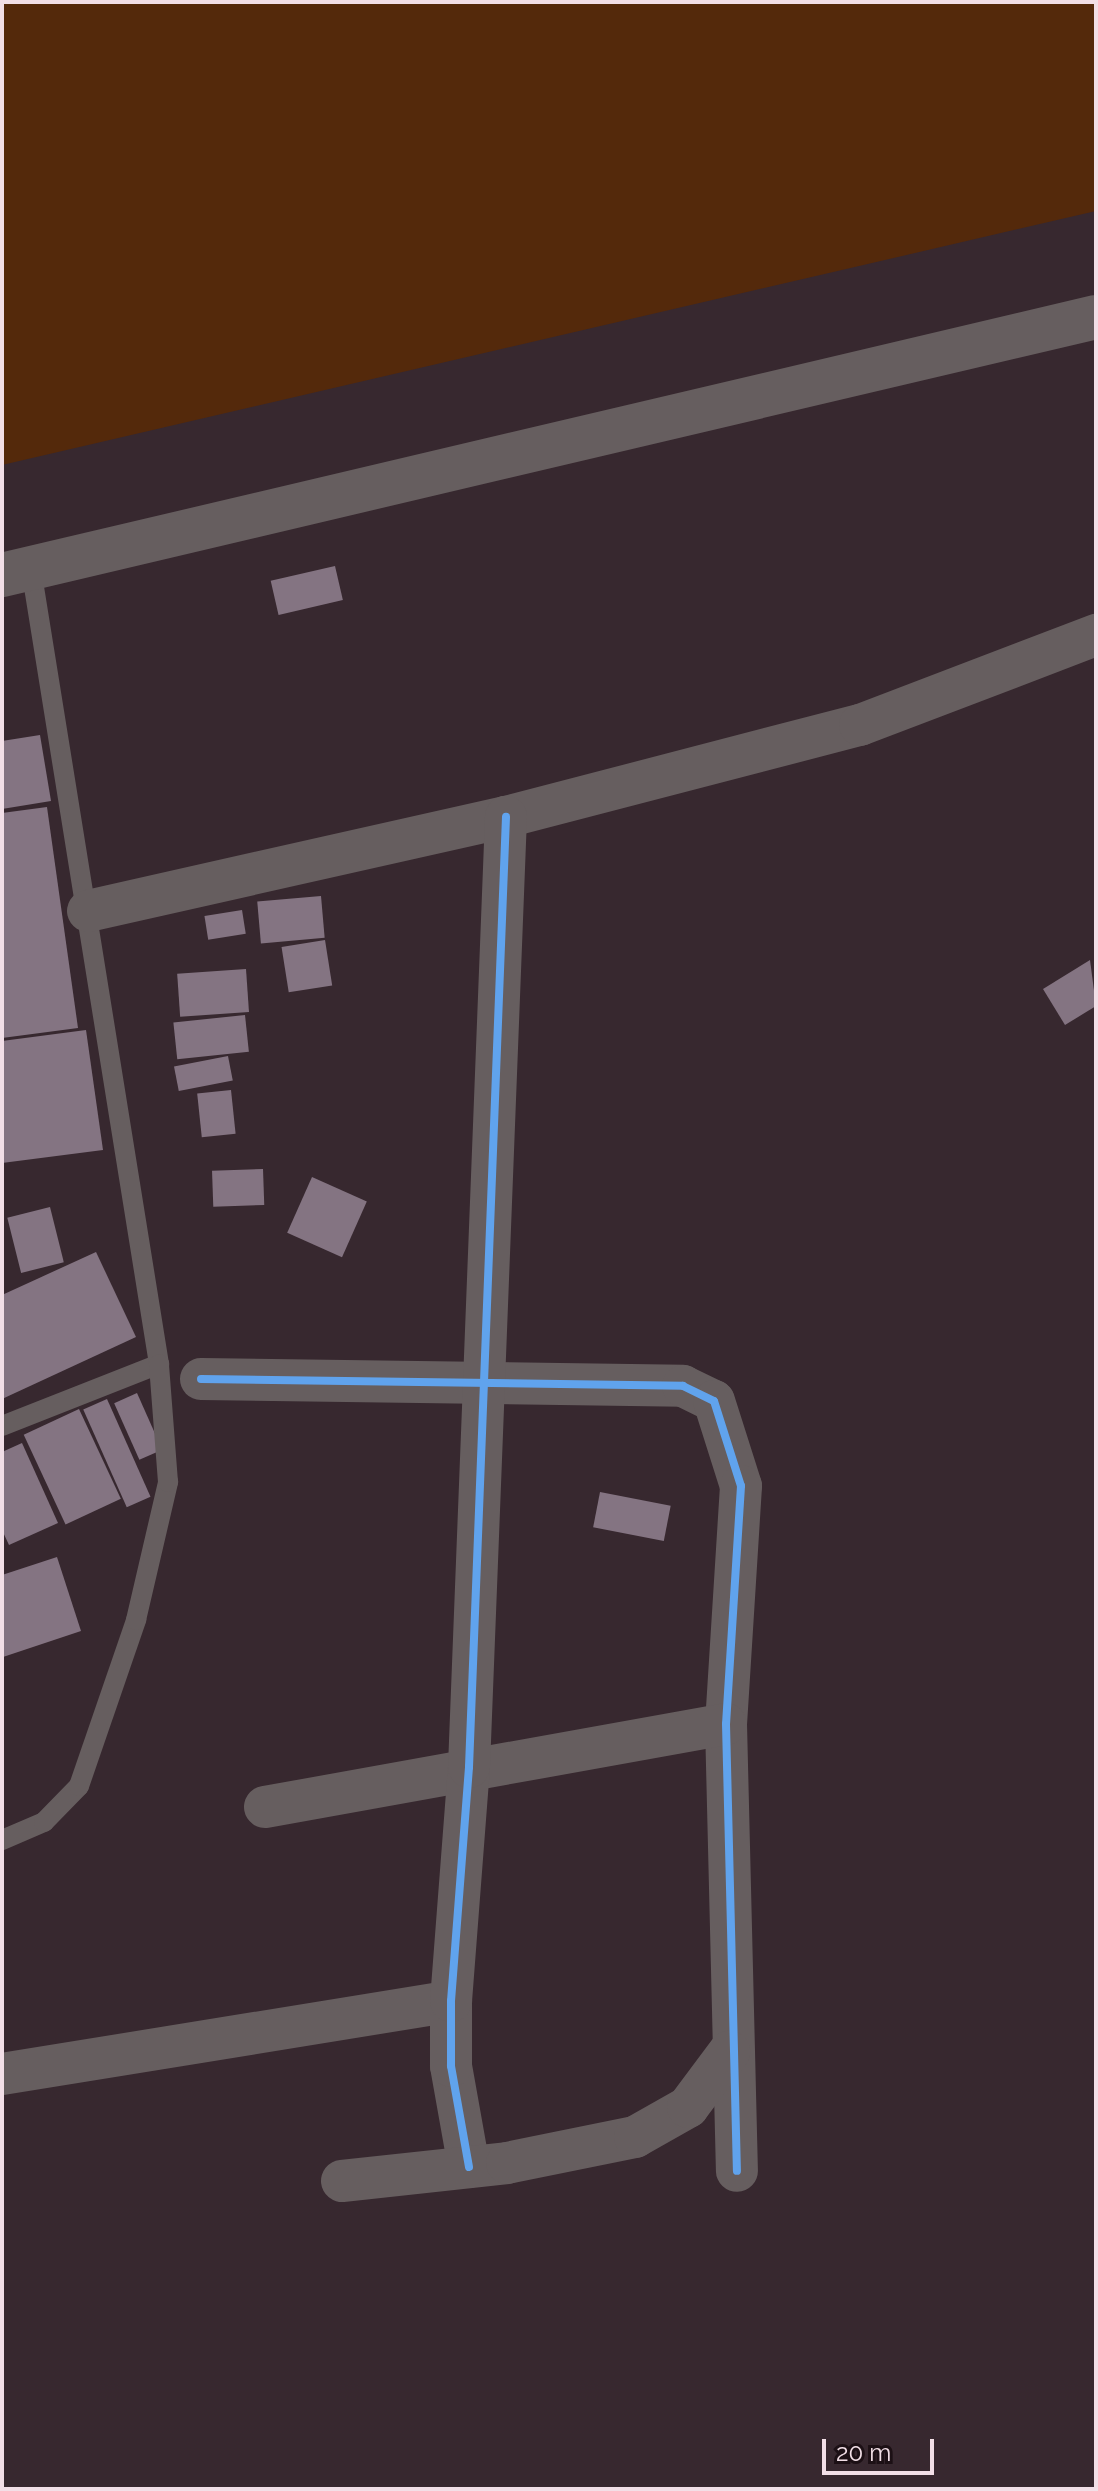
<!DOCTYPE html>
<html>
<head>
<meta charset="utf-8">
<style>
  body { margin:0 }
  #map { position:relative; width:1098px; height:2491px; overflow:hidden; background:#37282f; font-family:Raleway,sans-serif }
  div>[style] { position:absolute }
  [style*='--x'] { left:calc(var(--x)*1px); top:calc(var(--y)*1px); width:calc(var(--w)*1px); rotate:calc(var(--a)*1deg) }
  .green>* { inset:0; background:#54290b }
  .building>* { inset:0; background:#847482; transform-origin:0 0 }
  .service>* { height:20px; margin:-10px; padding:0 10px; transform-origin:10px; border-radius:10px; background:#665e5f }
  .minor>* { height:42px; margin:-21px; padding:0 21px; transform-origin:21px; border-radius:21px; background:#665e5f }
  .tertiary>* { height:44px; margin:-22px; padding:0 22px; transform-origin:22px; border-radius:22px; background:#665e5f }
  .cycleway>* { height:8px; margin:-4px; padding:0 4px; transform-origin:4px; border-radius:4px; background:#60a3ed }
  span { translate:-50% -50%; white-space:nowrap; text-align:center; line-height:1.15; -webkit-text-stroke:8px #1c1015; paint-order:stroke }
  .frame { position:absolute; inset:0; border:4px solid #f2dfe7; pointer-events:none }
  .scale { position:absolute; left:822px; top:2439px; width:112px; height:36px; box-sizing:border-box; border:4px solid #f2dfe7; border-top:0; padding-left:10px; font-size:24px; line-height:28px; white-space:nowrap; color:#f2dfe7; -webkit-text-stroke:6px #1c1015; paint-order:stroke }
</style>
</head>
<body>
<div id="map">
  <div class="green">
    <i style="clip-path:polygon(2px 2px,1096px 2px,1096px 211px,2px 465px)"></i>
  </div>
  <div class="building">
    <i style="left:335px;top:566px;width:35px;height:66px;rotate:77deg"></i>
    <i style="clip-path:polygon(40px 735px,51px 801px,2px 809px,2px 741px)"></i>
    <i style="clip-path:polygon(47px 807px,78px 1028px,2px 1038px,2px 813px)"></i>
    <i style="left:321px;top:896px;width:42px;height:64px;rotate:85deg"></i>
    <i style="left:242px;top:910px;width:24px;height:38px;rotate:81deg"></i>
    <i style="left:325px;top:940px;width:46px;height:44px;rotate:81deg"></i>
    <i style="clip-path:polygon(1090px 960px,1096px 1006px,1065px 1025px,1043px 989px)"></i>
    <i style="left:246px;top:969px;width:43px;height:69px;rotate:86deg"></i>
    <i style="left:245px;top:1015px;width:37px;height:72px;rotate:84deg"></i>
    <i style="clip-path:polygon(86px 1030px,103px 1150px,2px 1163px,2px 1041px)"></i>
    <i style="left:228px;top:1056px;width:25px;height:55px;rotate:79deg"></i>
    <i style="left:231px;top:1090px;width:44px;height:34px;rotate:84deg"></i>
    <i style="left:263px;top:1169px;width:36px;height:51px;rotate:88deg"></i>
    <i style="left:312px;top:1177px;width:60px;height:61px;rotate:24deg"></i>
    <i style="left:50px;top:1207px;width:57px;height:44px;rotate:76deg"></i>
    <i style="clip-path:polygon(96px 1252px,136px 1337px,2px 1399px,2px 1295px)"></i>
    <i style="left:137px;top:1393px;width:62px;height:25px;rotate:66deg"></i>
    <i style="left:107px;top:1399px;width:107px;height:26px;rotate:66deg"></i>
    <i style="left:79px;top:1409px;width:99px;height:61px;rotate:65deg"></i>
    <i style="clip-path:polygon(22px 1443px,58px 1523px,9px 1545px,2px 1530px,2px 1452px)"></i>
    <i style="left:600px;top:1492px;width:72px;height:36px;rotate:11deg"></i>
    <i style="clip-path:polygon(57px 1557px,81px 1631px,3px 1657px,2px 1575px)"></i>
  </div>
  <div class="service">
    <i style="--x:2;--y:1426;--w:169;--a:-21.5"></i>
    <i style="--x:159;--y:1364;--w:806;--a:-99.14"></i>
    <i style="--x:2;--y:1840;--w:46;--a:-23.2"></i>
    <i style="--x:44;--y:1822;--w:50;--a:-45.8"></i>
    <i style="--x:79;--y:1786;--w:176;--a:-71"></i>
    <i style="--x:136;--y:1620;--w:142;--a:-76.9"></i>
    <i style="--x:168;--y:1482;--w:118;--a:-94.4"></i>
  </div>
  <div class="minor">
    <i style="--x:88;--y:911;--w:428;--a:-12.7"></i>
    <i style="--x:506;--y:817;--w:366;--a:-14.6"></i>
    <i style="--x:860;--y:725;--w:253;--a:-20.9"></i>
    <i style="--x:201;--y:1379;--w:482;--a:0.8"></i>
    <i style="--x:683;--y:1386;--w:34;--a:26"></i>
    <i style="--x:714;--y:1401;--w:89;--a:72.4"></i>
    <i style="--x:741;--y:1486;--w:238;--a:93.6"></i>
    <i style="--x:726;--y:1724;--w:447;--a:88.6"></i>
    <i style="--x:265;--y:1807;--w:468;--a:-10.2"></i>
    <i style="--x:2;--y:2074;--w:455;--a:-9.2"></i>
    <i style="--x:469;--y:2167;--w:103;--a:-100.1"></i>
    <i style="--x:451;--y:2066;--w:65;--a:-90"></i>
    <i style="--x:451;--y:2001;--w:235;--a:-85.6"></i>
    <i style="--x:469;--y:1767;--w:951;--a:-87.77"></i>
    <i style="--x:342;--y:2181;--w:166;--a:-6.2"></i>
    <i style="--x:507;--y:2163;--w:131;--a:-11.5"></i>
    <i style="--x:635;--y:2137;--w:61;--a:-29.5"></i>
    <i style="--x:688;--y:2107;--w:69;--a:-53.3"></i>
  </div>
  <div class="tertiary">
    <i style="--x:2;--y:575;--w:1124;--a:-13.27"></i>
  </div>
  <div class="cycleway">
    <i style="--x:201;--y:1379;--w:482;--a:0.8"></i>
    <i style="--x:683;--y:1386;--w:34;--a:26"></i>
    <i style="--x:714;--y:1401;--w:89;--a:72.4"></i>
    <i style="--x:741;--y:1486;--w:238;--a:93.6"></i>
    <i style="--x:726;--y:1724;--w:447;--a:88.6"></i>
    <i style="--x:469;--y:2167;--w:103;--a:-100.1"></i>
    <i style="--x:451;--y:2066;--w:65;--a:-90"></i>
    <i style="--x:451;--y:2001;--w:235;--a:-85.6"></i>
    <i style="--x:469;--y:1767;--w:951;--a:-87.77"></i>
  </div>
  <div class="frame"></div>
  <div class="scale">20 m</div>
</div>
</body>
</html>
